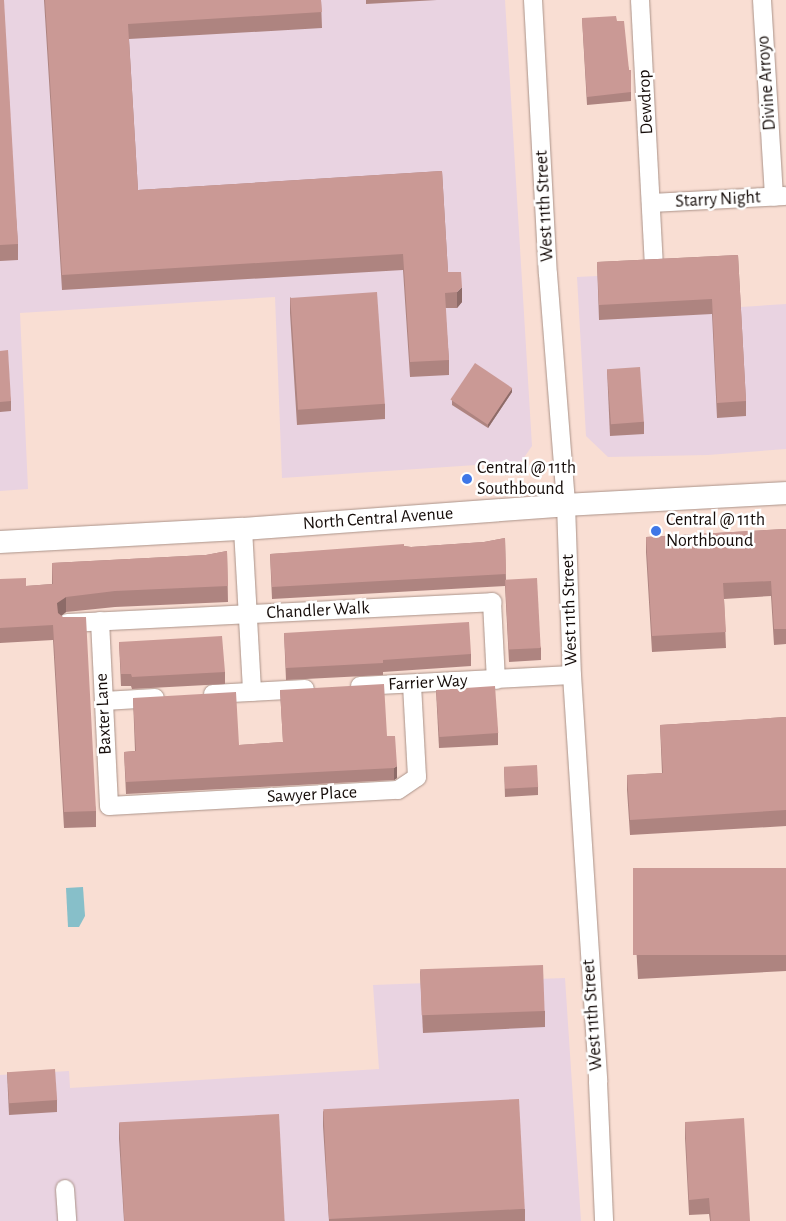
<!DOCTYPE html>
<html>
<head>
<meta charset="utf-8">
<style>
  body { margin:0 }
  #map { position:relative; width:786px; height:1221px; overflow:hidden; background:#f9ded3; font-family:"Alegreya Sans",sans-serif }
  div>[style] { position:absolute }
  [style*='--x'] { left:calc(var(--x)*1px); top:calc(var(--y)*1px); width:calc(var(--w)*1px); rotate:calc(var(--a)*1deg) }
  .commercial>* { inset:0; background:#e9d3e1 }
  .water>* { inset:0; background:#87bfc9 }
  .roads { filter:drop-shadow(0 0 1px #ab9389) drop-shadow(0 0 1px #ab9389) }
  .minor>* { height:18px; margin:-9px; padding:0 9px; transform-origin:9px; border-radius:9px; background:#fff }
  .major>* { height:22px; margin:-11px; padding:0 11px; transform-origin:11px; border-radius:11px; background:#fff }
  .wall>* { inset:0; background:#ae8480 }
  .shaded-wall>* { inset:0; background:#8d6b68 }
  .building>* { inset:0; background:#ca9995; transform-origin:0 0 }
  .dots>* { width:14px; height:14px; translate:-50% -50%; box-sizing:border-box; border:2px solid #fff; border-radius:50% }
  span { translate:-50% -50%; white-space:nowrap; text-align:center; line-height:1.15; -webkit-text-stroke:5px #fff; paint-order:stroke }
  .street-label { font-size:18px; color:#150c09 }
  .poi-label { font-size:18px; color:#150c09 }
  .left { translate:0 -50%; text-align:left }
</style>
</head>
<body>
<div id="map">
  <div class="commercial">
    <i style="clip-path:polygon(0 0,505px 0,532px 446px,521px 462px,282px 478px,275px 297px,20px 313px,28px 489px,0 491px)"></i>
    <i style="clip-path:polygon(738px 269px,741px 307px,786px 304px,786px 449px,708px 455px,608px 457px,586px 436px,577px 277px)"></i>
    <i style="clip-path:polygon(565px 978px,581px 1221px,0 1221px,0 1075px,69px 1071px,70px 1088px,379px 1069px,373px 985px)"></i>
  </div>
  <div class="water">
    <i style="clip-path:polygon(83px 887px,85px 916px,79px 927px,68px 927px,66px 888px)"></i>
  </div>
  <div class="roads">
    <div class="minor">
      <i style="--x:533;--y:0;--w:274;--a:86.9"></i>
      <i style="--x:548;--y:274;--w:232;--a:85.5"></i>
      <i style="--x:566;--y:505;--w:170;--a:88"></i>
      <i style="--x:572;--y:675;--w:408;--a:86.3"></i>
      <i style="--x:598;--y:1082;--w:139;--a:87.5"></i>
      <i style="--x:640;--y:0;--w:263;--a:87"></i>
      <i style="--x:762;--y:0;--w:197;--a:86.5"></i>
      <i style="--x:651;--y:203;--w:134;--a:-3"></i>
      <i style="--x:243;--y:529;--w:163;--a:86.8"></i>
      <i style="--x:100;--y:621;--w:185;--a:87.2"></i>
      <i style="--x:109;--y:806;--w:289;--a:-3.2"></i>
      <i style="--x:398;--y:790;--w:23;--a:-34"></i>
      <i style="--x:417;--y:777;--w:93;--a:-93.1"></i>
      <i style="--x:67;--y:623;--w:426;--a:-2.8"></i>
      <i style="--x:492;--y:602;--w:78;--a:87.1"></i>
      <i style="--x:360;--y:686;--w:212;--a:-3"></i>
      <i style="--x:213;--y:694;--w:92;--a:-3.1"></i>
      <i style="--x:104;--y:701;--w:51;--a:-3.4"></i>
      <i style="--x:65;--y:1189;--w:32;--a:86"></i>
    </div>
    <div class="major">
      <i style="--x:0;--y:542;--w:243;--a:-3.1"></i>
      <i style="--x:243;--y:529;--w:324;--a:-4.2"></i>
      <i style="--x:566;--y:505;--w:220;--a:-3.1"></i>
    </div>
  </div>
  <div class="wall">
    <i style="clip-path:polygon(0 0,18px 244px,18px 260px,0 261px)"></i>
    <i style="clip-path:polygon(44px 0,321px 0,322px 28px,129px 39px,138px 190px,442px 171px,448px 272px,462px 302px,457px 308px,445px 308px,449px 360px,449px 375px,410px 377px,403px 270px,62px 290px)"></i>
    <i style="clip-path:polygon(366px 0,437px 0,366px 4px)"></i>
    <i style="clip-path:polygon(582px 18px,617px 21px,629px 70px,631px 70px,631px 101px,587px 105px)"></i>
    <i style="clip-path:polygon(738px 255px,746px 401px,746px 416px,717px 418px,712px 314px,599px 320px,597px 262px)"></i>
    <i style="clip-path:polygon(290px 297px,385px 404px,385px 419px,297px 425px,290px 313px)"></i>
    <i style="clip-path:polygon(0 351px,11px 401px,11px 411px,0 412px)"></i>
    <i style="clip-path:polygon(607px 369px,644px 422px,644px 434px,610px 436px)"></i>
    <i style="clip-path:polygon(512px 392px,488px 428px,452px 405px,452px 400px)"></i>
    <i style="clip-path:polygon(786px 529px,786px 644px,774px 645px,771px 596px,724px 599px,726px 648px,652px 652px,646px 552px,646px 537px)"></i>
    <i style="clip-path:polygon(505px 538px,506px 580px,541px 648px,541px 660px,509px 662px,505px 586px,272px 599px,270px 554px,404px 546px,411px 547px,484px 542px)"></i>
    <i style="clip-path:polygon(227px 551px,228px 602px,115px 607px,66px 612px,61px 616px,96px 811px,96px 827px,64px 828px,53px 640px,0 643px,0 579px,26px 586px,52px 584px,52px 563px,206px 555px)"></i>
    <i style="clip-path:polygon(284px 633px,471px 654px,471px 666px,383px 672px,383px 675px,286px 680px)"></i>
    <i style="clip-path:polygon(119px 642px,225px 672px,225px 684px,132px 689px,131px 686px,121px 686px)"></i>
    <i style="clip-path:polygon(280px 690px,387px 736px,397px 778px,394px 780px,126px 794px,124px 752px,135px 751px,133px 698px,239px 745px,283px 742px)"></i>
    <i style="clip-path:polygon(436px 690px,498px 733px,498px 745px,439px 748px)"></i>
    <i style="clip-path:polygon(786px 717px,786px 826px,630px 835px,627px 790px,627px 775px,662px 773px,660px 725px)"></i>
    <i style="clip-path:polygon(504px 767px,538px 787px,538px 795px,505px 797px)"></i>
    <i style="clip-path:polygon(786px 868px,786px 971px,638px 979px,633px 892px,633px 876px)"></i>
    <i style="clip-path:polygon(420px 971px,545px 1011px,545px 1027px,423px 1033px)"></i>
    <i style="clip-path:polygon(7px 1072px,57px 1100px,57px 1112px,9px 1115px)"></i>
    <i style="clip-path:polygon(323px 1111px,525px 1209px,525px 1221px,329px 1221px,323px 1126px)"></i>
    <i style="clip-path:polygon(685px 1122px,750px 1221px,710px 1221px,709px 1214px,689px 1215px,685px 1138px)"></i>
    <i style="clip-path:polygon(119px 1123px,285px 1221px,124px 1221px,119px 1139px)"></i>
  </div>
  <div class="shaded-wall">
    <i style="clip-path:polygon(462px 287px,462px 302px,457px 308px,457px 292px)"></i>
    <i style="clip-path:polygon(512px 388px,512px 392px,488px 428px,488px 424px)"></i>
    <i style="clip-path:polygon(66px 597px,66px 612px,57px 619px,57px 603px)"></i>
    <i style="clip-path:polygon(397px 766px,397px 778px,394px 780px,394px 768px)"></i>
  </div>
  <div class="building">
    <i style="clip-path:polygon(0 0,4px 0,18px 244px,0 245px)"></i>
    <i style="clip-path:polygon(45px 0,321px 0,322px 12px,128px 24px,138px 190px,442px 171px,448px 272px,461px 272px,462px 287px,457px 292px,445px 293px,449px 360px,410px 362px,403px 254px,62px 275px)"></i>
    <i style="clip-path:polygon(616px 16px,617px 21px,624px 21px,629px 70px,631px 70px,631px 92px,587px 97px,582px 18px)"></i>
    <i style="clip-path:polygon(738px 255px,746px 401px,717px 403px,712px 299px,599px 305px,597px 262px)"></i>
    <i style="left:377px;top:292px;width:112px;height:87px;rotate:86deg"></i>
    <i style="clip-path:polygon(8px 350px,11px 401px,0 402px,0 351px)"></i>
    <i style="left:475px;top:363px;width:45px;height:44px;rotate:34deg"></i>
    <i style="left:640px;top:367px;width:55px;height:33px;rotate:86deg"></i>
    <i style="clip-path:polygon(786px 529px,786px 629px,774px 629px,771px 581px,723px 583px,726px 632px,652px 636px,646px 537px)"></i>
    <i style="clip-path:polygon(505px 538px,506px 574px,272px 587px,270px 554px,404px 544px,404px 546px,411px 547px,484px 542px)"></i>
    <i style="clip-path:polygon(227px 551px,228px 586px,115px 591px,66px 597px,57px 603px,58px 613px,63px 617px,86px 617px,96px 811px,64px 812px,53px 625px,0 628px,0 579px,26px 578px,26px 586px,53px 584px,52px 563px,206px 555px)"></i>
    <i style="left:537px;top:578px;width:70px;height:32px;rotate:87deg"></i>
    <i style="clip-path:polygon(469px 622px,471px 654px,383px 660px,383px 663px,286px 668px,284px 633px)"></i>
    <i style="clip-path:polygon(222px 636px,225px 672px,132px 677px,131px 674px,121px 674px,119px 642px)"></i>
    <i style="clip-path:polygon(384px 684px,387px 736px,395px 736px,397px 766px,394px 768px,126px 782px,124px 752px,136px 751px,133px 698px,236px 692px,239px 745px,283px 742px,280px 690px)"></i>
    <i style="left:495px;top:686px;width:47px;height:59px;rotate:86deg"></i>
    <i style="clip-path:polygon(786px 717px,786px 810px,630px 820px,627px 775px,663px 773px,660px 725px)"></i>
    <i style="left:537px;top:765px;width:22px;height:33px;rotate:87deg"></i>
    <i style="left:786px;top:868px;width:87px;height:153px;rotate:90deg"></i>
    <i style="left:543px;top:965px;width:46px;height:123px;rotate:88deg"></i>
    <i style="left:55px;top:1069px;width:31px;height:48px;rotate:86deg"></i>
    <i style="left:519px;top:1099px;width:110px;height:196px;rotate:87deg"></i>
    <i style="left:279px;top:1114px;width:107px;height:160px;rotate:87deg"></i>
    <i style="clip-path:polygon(744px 1118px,750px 1221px,711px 1221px,709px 1198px,689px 1200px,685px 1122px)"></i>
  </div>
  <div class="dots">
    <i style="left:467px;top:479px;background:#3f77e7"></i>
    <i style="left:656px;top:531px;background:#3f77e7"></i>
  </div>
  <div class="street-label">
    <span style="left:767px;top:83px;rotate:-94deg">Divine Arroyo</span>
    <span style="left:646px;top:102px;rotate:-93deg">Dewdrop</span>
    <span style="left:718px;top:200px;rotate:-3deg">Starry Night</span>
    <span style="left:545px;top:206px;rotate:-93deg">West 11th Street</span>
    <span style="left:378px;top:519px;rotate:-4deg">North Central Avenue</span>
    <span style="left:570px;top:610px;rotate:-92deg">West 11th Street</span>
    <span style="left:318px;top:611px;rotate:-3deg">Chandler Walk</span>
    <span style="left:428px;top:683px;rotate:-3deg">Farrier Way</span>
    <span style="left:104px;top:714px;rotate:-93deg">Baxter Lane</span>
    <span style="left:312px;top:795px;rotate:-3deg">Sawyer Place</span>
    <span style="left:593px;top:1015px;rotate:-94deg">West 11th Street</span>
  </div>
  <div class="poi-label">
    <span class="left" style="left:477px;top:479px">Central @ 11th<br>Southbound</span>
    <span class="left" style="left:666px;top:531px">Central @ 11th<br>Northbound</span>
  </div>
</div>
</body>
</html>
